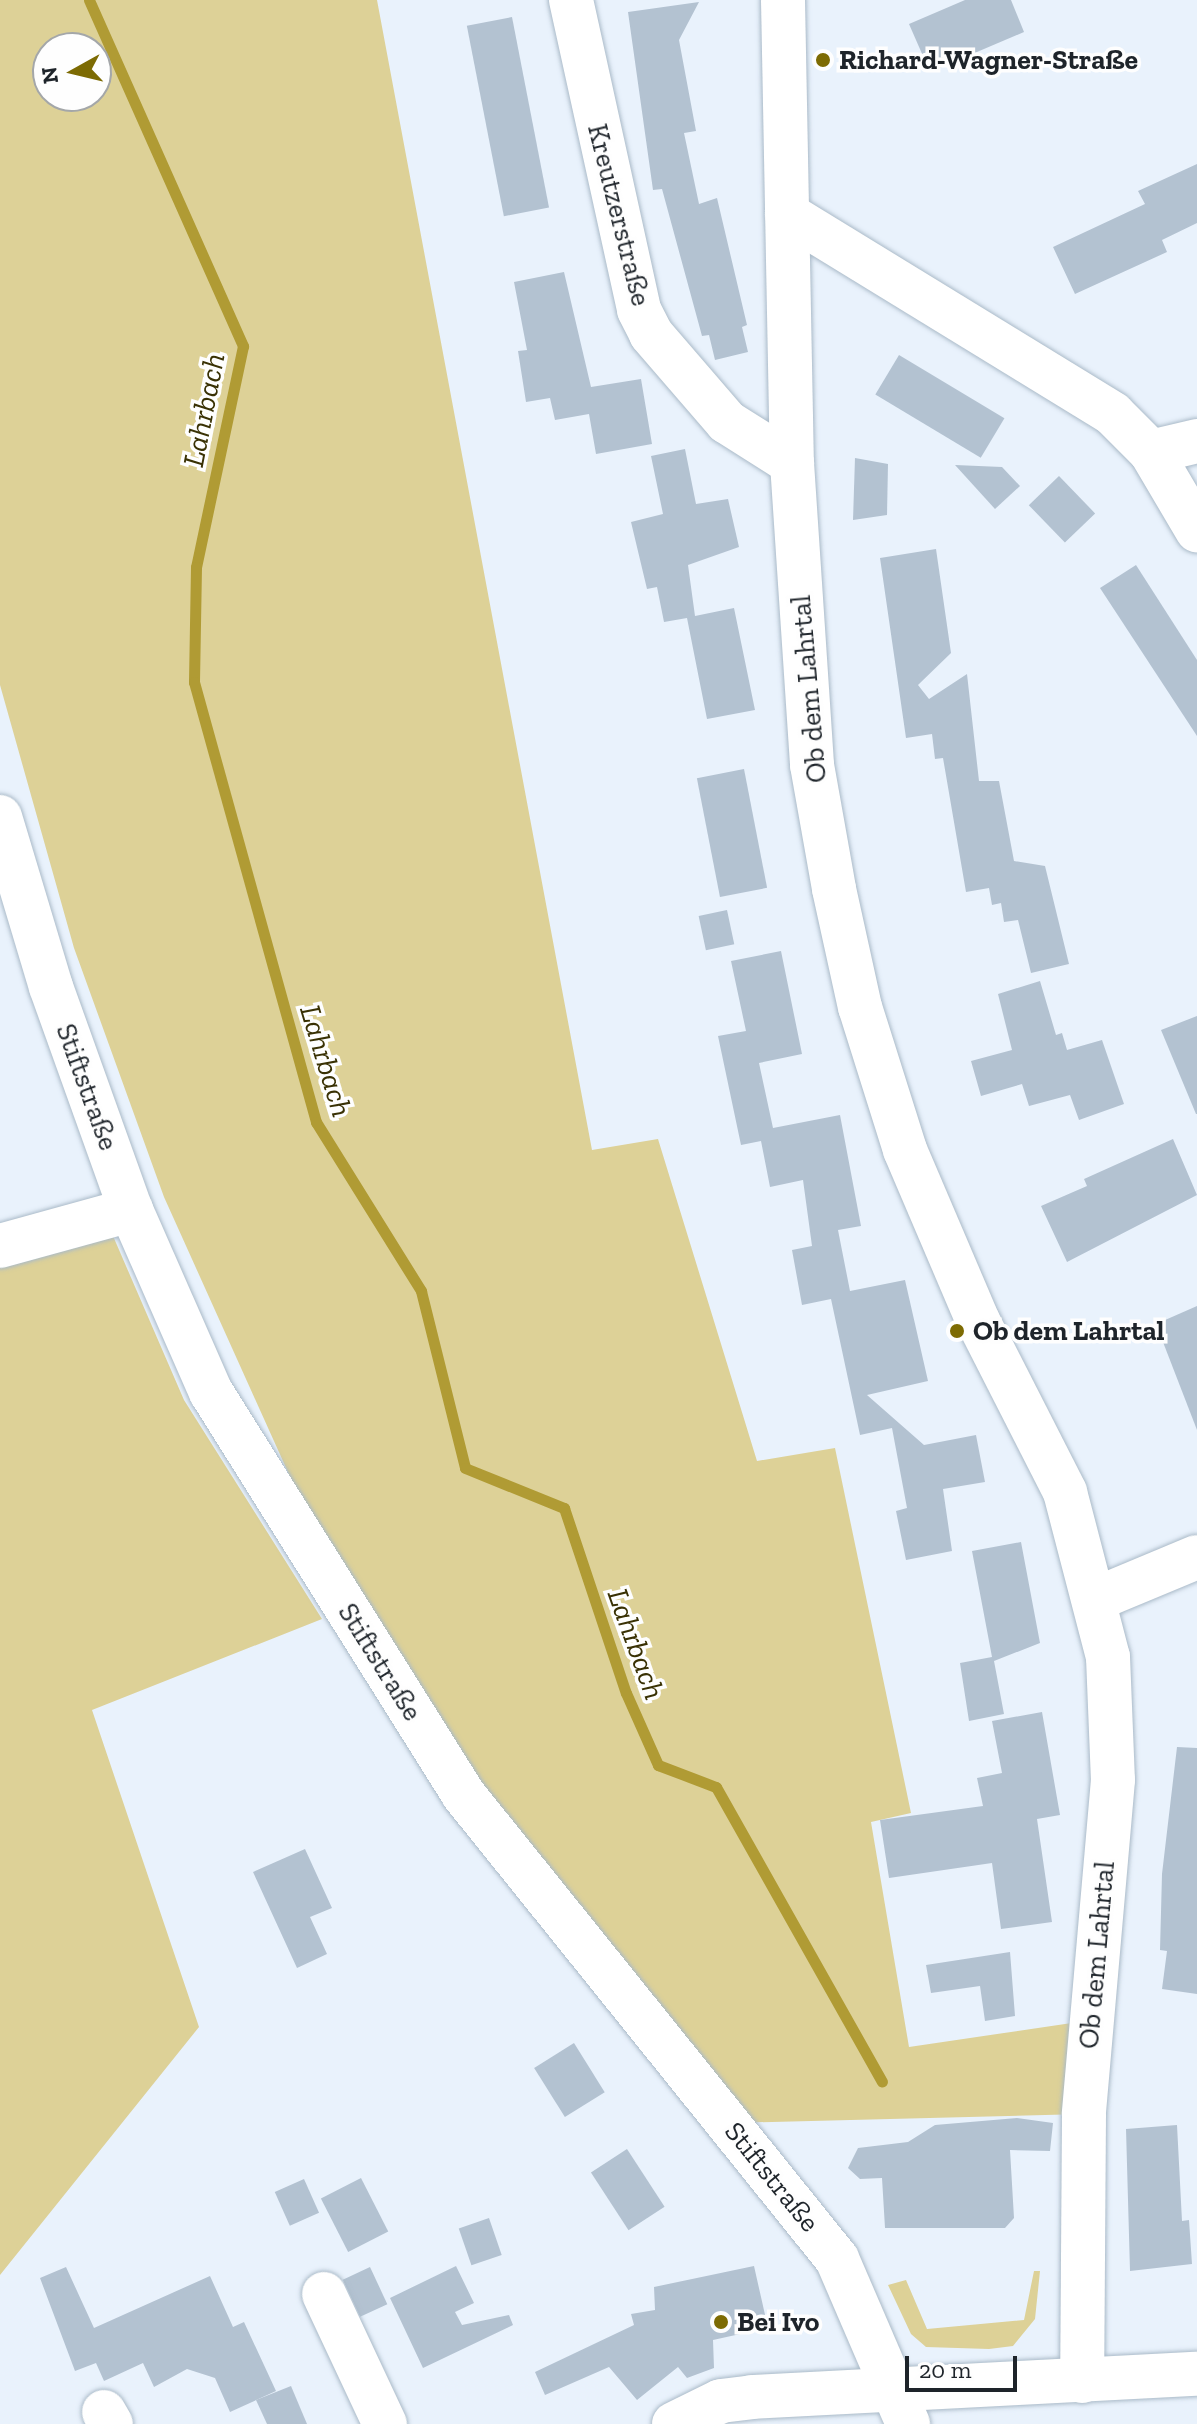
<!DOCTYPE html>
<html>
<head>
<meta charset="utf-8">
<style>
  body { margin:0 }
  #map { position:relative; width:1197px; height:2424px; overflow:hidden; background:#e9f2fc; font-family:"Zilla Slab",serif }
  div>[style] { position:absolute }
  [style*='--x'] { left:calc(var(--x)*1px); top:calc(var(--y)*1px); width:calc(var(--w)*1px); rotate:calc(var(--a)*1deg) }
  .green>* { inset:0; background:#ddd197 }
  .stream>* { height:11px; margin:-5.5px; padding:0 5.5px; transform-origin:5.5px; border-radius:5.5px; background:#b09b34 }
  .building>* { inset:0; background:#b3c2d1; transform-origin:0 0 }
  .roads { filter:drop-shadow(0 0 2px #aabac8) drop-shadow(0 0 2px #aabac8) }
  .minor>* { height:44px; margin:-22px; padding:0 22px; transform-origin:22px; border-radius:22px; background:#fff }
  .dots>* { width:22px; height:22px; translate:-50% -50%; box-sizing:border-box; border:4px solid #fefefe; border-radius:50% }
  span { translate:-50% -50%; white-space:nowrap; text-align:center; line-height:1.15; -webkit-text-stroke:7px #fefefe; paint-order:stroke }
  .poi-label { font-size:28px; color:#1e242a; font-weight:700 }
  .left { translate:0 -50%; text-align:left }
  .street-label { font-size:28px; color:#1e242a }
  .water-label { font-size:30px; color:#393104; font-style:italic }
  .north { position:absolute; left:32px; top:32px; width:80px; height:80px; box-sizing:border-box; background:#fefefe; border:2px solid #a4a7a9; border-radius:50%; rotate:262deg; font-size:22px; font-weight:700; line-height:32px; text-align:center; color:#1e242a }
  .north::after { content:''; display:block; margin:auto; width:28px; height:36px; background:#7d6b03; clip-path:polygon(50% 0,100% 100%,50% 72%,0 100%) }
  .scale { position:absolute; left:905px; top:2356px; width:112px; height:36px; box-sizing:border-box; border:4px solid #1e242a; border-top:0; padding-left:10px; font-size:24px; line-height:28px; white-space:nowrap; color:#1e242a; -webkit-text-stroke:6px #fefefe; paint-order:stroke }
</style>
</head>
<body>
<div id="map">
  <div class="green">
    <i style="clip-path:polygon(evenodd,0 0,377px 0,592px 1150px,658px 1139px,757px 1461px,835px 1448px,911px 1813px,871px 1822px,909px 2047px,1092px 2020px,1084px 2114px,729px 2123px,355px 1621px,164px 1197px,74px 948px,0 685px,0 0,48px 48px,96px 48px,96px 96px,48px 96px,48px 48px)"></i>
    <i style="clip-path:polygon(110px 1229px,184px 1400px,322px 1619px,92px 1710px,199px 2027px,0 2275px,0 1246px)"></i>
    <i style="clip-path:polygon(1034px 2271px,1040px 2271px,1035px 2319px,1013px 2346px,989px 2349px,926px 2347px,911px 2334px,888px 2285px,906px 2280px,927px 2329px,1024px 2320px)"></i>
  </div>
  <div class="stream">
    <i style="--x:89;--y:0;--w:379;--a:66"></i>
    <i style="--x:243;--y:346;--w:226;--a:102"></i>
    <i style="--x:196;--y:567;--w:115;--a:91"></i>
    <i style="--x:194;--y:682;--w:457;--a:74.5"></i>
    <i style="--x:316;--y:1122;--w:199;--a:58.1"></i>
    <i style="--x:421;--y:1291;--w:182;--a:76"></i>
    <i style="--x:465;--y:1468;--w:107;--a:22"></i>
    <i style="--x:564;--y:1508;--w:195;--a:71.5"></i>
    <i style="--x:626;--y:1693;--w:79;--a:66"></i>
    <i style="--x:658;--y:1765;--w:62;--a:20.8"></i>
    <i style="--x:716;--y:1787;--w:338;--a:60.6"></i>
  </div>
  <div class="building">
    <i style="clip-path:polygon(965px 0,1011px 0,1024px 32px,930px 72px,909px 24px)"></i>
    <i style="clip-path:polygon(699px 2px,679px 40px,696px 131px,684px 133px,699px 204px,717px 198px,747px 325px,742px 327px,748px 352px,715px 360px,709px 335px,702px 336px,662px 189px,653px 190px,628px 12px)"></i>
    <i style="left:512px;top:17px;width:194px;height:46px;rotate:79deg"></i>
    <i style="clip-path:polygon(1197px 164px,1197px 223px,1162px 240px,1167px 252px,1075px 294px,1053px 247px,1145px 204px,1138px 191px)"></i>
    <i style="clip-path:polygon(564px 272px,591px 387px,641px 379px,652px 444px,596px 454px,589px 414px,555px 420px,550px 398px,526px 402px,518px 351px,527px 350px,514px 282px)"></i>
    <i style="left:899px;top:355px;width:123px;height:46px;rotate:31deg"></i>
    <i style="clip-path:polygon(685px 449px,696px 504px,728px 499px,739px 547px,688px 565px,695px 616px,734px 608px,755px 710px,707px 719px,687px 618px,664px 622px,657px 587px,647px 589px,631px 522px,663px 514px,651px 456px)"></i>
    <i style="clip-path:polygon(855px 458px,888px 464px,887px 515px,853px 520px)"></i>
    <i style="clip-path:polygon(955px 465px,1002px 467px,1020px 486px,995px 509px)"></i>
    <i style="left:1059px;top:476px;width:52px;height:42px;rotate:46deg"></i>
    <i style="clip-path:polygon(936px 549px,951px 653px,918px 685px,929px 699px,967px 674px,979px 781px,999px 781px,1014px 861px,1045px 866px,1069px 964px,1031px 973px,1018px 920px,1004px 922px,1001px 903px,992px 905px,989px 888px,966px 892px,943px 758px,935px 759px,932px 734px,906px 738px,880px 558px)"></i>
    <i style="clip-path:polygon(1136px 565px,1197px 660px,1197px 736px,1100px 588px)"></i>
    <i style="left:744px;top:769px;width:121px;height:48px;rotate:79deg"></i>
    <i style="left:727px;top:910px;width:35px;height:29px;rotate:78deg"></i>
    <i style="clip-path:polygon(781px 951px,802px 1054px,759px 1063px,773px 1128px,840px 1115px,861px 1226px,838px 1230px,850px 1291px,905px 1280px,928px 1381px,867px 1395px,924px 1445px,976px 1435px,985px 1482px,943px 1489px,952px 1551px,906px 1560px,896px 1511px,907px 1508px,892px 1428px,860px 1435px,831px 1299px,802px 1305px,792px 1250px,812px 1246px,803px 1180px,770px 1187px,761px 1141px,741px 1145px,718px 1036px,746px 1031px,731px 961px)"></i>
    <i style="clip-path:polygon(1040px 981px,1056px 1035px,1062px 1033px,1067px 1050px,1102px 1040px,1124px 1104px,1079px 1120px,1070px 1095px,1029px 1106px,1022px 1084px,981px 1096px,971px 1061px,1012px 1050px,998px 994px)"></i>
    <i style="clip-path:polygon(1197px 1016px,1197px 1114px,1196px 1114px,1161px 1030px)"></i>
    <i style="clip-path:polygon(1173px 1139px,1197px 1195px,1067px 1262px,1041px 1206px,1087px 1186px,1084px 1179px)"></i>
    <i style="clip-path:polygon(1197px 1306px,1197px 1430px,1156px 1324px)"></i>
    <i style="clip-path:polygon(1021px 1542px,1040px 1643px,994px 1661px,1004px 1714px,969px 1721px,960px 1663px,992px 1657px,972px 1551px)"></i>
    <i style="clip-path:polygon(1042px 1712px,1060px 1815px,1037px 1819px,1052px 1922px,1001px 1929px,992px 1863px,889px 1878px,880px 1820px,983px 1806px,977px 1778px,1002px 1773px,992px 1721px)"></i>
    <i style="clip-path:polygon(1177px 1747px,1197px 1748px,1197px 1994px,1162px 1989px,1167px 1951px,1160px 1950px,1162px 1874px)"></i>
    <i style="clip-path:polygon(305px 1849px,332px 1908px,310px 1917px,327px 1954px,297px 1968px,253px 1872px)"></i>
    <i style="clip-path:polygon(1010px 1952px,1015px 2016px,985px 2021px,980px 1986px,931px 1993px,926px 1965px)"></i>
    <i style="left:574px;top:2043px;width:58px;height:47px;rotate:58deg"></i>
    <i style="clip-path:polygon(1017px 2118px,1053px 2123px,1050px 2151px,1010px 2150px,1014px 2218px,1005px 2228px,885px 2228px,882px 2178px,860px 2179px,848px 2168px,858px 2148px,908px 2142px,935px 2125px)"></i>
    <i style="clip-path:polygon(1177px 2125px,1182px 2221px,1189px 2220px,1192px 2264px,1130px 2271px,1126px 2129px)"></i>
    <i style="left:627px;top:2149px;width:69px;height:43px;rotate:57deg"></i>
    <i style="left:361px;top:2178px;width:60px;height:45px;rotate:63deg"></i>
    <i style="left:304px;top:2179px;width:37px;height:32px;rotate:66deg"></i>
    <i style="left:489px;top:2218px;width:39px;height:32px;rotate:71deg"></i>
    <i style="clip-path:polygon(456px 2266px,474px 2303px,455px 2312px,462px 2325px,509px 2315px,513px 2325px,423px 2368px,390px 2298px)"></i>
    <i style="clip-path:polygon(754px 2266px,768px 2328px,713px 2340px,714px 2368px,687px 2378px,678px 2367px,637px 2400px,609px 2367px,545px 2395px,535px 2372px,634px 2325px,631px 2314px,655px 2310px,654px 2287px)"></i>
    <i style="clip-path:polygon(66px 2267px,94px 2328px,210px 2276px,233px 2327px,244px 2322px,276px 2391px,230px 2412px,215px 2378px,187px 2369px,154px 2387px,143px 2363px,104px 2381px,96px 2363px,75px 2371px,40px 2278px)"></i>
    <i style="left:370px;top:2267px;width:41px;height:30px;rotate:65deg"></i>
    <i style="clip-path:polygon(291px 2386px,307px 2424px,267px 2424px,256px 2400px)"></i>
  </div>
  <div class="roads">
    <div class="minor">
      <i style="--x:571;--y:0;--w:317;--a:77.6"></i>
      <i style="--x:639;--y:310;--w:27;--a:63"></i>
      <i style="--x:651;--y:334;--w:116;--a:49.2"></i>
      <i style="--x:727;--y:422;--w:77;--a:32.2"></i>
      <i style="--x:783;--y:0;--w:463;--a:88.9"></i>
      <i style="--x:792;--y:463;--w:303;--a:86.2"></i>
      <i style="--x:812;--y:765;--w:126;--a:79.9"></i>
      <i style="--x:834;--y:889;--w:121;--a:77.6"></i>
      <i style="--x:860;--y:1007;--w:150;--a:72.5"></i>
      <i style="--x:905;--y:1150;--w:186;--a:66.9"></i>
      <i style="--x:978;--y:1321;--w:192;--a:63"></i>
      <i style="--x:1065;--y:1492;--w:171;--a:75.4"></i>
      <i style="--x:1108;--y:1657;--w:123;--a:87.7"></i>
      <i style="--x:1113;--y:1780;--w:335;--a:95"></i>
      <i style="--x:1084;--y:2114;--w:267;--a:90.4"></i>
      <i style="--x:787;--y:214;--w:382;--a:31.5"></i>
      <i style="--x:1113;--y:414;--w:54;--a:45"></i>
      <i style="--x:1151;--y:452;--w:91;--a:59.5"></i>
      <i style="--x:1151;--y:452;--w:47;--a:-13.4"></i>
      <i style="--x:0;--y:817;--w:177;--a:73.3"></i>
      <i style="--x:51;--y:987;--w:237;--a:70.3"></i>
      <i style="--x:131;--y:1210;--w:199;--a:66.3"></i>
      <i style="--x:211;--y:1392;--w:474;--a:57.9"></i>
      <i style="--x:463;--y:1794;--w:597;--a:51.19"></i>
      <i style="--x:837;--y:2259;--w:180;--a:66.7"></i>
      <i style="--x:0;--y:1246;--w:136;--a:-15.4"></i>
      <i style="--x:1096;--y:1599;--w:109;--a:-22.6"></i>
      <i style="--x:324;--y:2294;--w:144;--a:64.9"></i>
      <i style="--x:104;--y:2412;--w:14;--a:60"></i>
      <i style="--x:674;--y:2424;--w:52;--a:-26.1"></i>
      <i style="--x:721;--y:2401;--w:31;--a:-7"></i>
      <i style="--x:752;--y:2397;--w:446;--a:-3"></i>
    </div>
  </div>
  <div class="dots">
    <i style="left:823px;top:60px;background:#7d6b03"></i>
    <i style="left:957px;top:1331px;background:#7d6b03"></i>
    <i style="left:721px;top:2322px;background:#7d6b03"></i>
  </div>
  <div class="poi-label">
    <span class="left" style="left:839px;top:60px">Richard-Wagner-Straße</span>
    <span class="left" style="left:973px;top:1331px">Ob dem Lahrtal</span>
    <span class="left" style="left:737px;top:2322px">Bei Ivo</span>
  </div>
  <div class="street-label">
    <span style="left:619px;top:215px;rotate:76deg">Kreutzerstraße</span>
    <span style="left:809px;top:689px;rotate:-95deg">Ob dem Lahrtal</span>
    <span style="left:87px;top:1087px;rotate:70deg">Stiftstraße</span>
    <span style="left:380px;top:1662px;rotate:58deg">Stiftstraße</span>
    <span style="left:1097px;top:1955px;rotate:-85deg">Ob dem Lahrtal</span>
    <span style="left:772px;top:2177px;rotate:51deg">Stiftstraße</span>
  </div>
  <div class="water-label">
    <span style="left:204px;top:410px;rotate:-79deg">Lahrbach</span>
    <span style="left:326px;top:1061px;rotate:73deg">Lahrbach</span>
    <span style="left:636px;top:1644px;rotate:70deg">Lahrbach</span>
  </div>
  <div class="north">N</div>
  <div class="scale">20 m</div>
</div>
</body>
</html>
